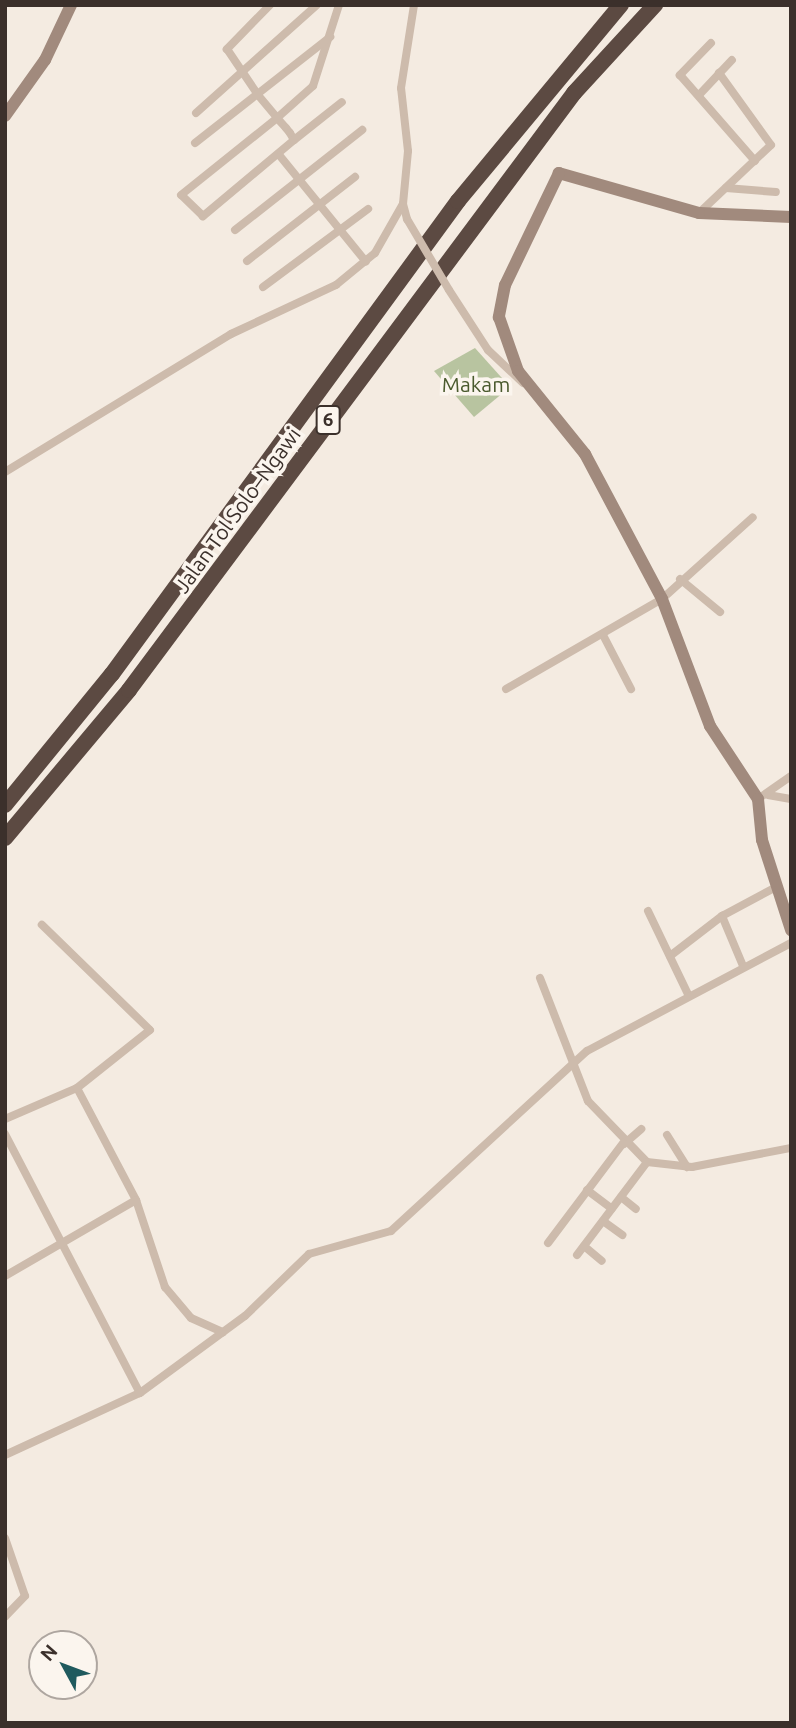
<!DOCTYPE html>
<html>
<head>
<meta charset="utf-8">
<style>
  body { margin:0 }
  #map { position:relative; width:796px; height:1728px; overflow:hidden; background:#f4ebe1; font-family:Ubuntu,sans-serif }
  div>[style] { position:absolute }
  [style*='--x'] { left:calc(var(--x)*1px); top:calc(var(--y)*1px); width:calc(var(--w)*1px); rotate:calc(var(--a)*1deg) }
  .green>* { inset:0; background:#b8c4a0 }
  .street>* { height:8px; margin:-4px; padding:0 4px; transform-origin:4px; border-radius:4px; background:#cdbbac }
  .secondary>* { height:12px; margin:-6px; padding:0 6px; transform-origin:6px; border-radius:6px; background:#a18a7d }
  .highway>* { height:16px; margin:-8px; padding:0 8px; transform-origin:8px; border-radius:8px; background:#5c4a42 }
  .street-bridge>* { height:8px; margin:-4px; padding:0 4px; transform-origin:4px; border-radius:4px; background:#cdbbac }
  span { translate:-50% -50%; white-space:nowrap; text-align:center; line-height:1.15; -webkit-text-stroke:7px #fbf5ee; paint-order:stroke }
  .shield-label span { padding:2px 5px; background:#fbf5ee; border:2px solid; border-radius:5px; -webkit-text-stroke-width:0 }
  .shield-label { font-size:19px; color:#3b302b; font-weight:700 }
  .park-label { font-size:21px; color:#4a5a2e }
  .street-label { font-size:21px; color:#3b302b }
  .frame { position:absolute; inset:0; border:7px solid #3b302b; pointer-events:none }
  .north { position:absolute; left:28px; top:1630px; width:70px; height:70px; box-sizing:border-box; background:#fbf5ee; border:2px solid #aea6a0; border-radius:50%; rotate:311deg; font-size:19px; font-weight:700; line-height:28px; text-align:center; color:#3b302b }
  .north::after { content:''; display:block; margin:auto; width:24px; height:32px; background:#1f5a5e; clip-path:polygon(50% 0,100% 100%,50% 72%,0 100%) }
</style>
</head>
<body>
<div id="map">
  <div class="green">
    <i style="clip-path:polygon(475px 348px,510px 387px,474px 417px,434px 371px)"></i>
  </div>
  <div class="street">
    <i style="--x:270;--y:5;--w:62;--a:134.3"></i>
    <i style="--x:227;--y:49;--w:55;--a:56"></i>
    <i style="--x:258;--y:95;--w:30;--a:50"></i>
    <i style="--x:277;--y:118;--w:13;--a:48"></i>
    <i style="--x:286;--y:128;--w:6;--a:51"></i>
    <i style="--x:290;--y:133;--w:8;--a:60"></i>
    <i style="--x:294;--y:140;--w:119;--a:140.1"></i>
    <i style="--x:203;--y:216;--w:30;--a:-136"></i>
    <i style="--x:181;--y:195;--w:123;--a:-38.7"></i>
    <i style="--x:277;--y:118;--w:48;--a:-41.6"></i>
    <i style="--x:313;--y:86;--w:85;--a:-72.2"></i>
    <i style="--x:711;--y:43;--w:45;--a:134.1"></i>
    <i style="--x:680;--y:75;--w:114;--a:48.9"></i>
    <i style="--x:699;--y:95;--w:48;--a:-46.7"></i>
    <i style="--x:196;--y:113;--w:162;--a:-41.8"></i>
    <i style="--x:294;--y:140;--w:61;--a:-38.4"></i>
    <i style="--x:195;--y:143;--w:172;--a:-38.1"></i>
    <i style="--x:280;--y:156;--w:136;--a:50.9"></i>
    <i style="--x:726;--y:188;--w:50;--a:4.6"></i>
    <i style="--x:403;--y:204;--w:53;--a:-84.6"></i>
    <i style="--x:408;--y:151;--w:63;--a:-96.3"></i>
    <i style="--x:401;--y:88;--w:84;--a:-81.1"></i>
    <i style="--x:699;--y:213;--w:99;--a:-43.4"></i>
    <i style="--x:771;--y:145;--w:89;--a:-125.8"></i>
    <i style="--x:235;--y:230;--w:162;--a:-38.2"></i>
    <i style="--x:247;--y:261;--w:137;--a:-37.9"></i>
    <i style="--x:263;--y:287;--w:131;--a:-36.6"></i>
    <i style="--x:449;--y:290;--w:72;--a:57"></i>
    <i style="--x:488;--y:350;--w:48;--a:43.3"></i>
    <i style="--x:5;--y:472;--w:265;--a:-31.4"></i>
    <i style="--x:231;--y:334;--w:116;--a:-25"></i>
    <i style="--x:336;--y:285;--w:50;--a:-39.4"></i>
    <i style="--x:375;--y:253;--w:56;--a:-60.3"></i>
    <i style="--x:403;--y:204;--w:16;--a:75"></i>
    <i style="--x:680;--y:579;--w:52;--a:39.5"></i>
    <i style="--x:603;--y:635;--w:61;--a:62.6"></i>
    <i style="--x:506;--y:689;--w:180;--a:-30"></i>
    <i style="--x:662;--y:599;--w:122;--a:-42"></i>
    <i style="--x:768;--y:795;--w:23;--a:10"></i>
    <i style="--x:758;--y:799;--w:40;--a:-34.9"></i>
    <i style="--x:648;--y:911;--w:92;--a:64.3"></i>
    <i style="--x:722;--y:916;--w:54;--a:67.2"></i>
    <i style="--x:670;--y:956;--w:66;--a:-37.6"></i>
    <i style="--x:722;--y:916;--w:61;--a:-28.2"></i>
    <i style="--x:540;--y:978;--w:132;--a:68.7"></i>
    <i style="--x:588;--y:1101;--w:85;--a:46"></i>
    <i style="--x:647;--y:1162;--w:45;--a:6.3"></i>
    <i style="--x:692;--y:1167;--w:101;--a:-10.9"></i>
    <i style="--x:77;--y:1088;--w:127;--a:62.2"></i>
    <i style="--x:136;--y:1200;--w:92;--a:71.6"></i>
    <i style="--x:165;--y:1287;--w:40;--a:50"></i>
    <i style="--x:191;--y:1318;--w:35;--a:24"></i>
    <i style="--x:5;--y:1119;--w:78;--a:-23.3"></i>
    <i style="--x:77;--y:1088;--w:93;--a:-38.5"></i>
    <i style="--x:150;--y:1030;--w:151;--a:-135.8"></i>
    <i style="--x:5;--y:1134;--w:292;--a:62.5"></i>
    <i style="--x:667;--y:1135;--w:38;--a:58"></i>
    <i style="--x:624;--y:1144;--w:23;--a:-41"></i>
    <i style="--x:587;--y:1190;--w:31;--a:37"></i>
    <i style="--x:621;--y:1197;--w:19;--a:39"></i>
    <i style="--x:603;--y:1221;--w:24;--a:36"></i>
    <i style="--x:548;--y:1243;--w:125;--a:-53.1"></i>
    <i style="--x:584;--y:1246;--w:23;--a:40"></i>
    <i style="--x:577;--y:1255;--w:116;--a:-53"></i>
    <i style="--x:5;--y:1276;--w:151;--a:-30.1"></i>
    <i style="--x:5;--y:1455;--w:149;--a:-24.7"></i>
    <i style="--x:140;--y:1393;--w:130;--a:-36.3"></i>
    <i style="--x:245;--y:1316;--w:89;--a:-44.1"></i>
    <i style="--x:309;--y:1254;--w:85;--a:-15.7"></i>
    <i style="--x:391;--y:1231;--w:266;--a:-42.6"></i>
    <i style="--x:587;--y:1051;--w:231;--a:-27.9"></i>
    <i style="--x:5;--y:1538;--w:61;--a:71"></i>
    <i style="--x:25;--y:1596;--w:29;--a:134"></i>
  </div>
  <div class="secondary">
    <i style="--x:5;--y:116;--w:69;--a:-54.5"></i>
    <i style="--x:45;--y:60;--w:61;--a:-64.7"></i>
    <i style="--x:791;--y:217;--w:92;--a:-177.5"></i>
    <i style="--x:699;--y:213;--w:146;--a:-164.1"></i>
    <i style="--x:559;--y:173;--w:124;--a:115.7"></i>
    <i style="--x:505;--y:285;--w:33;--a:101"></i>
    <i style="--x:499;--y:317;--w:57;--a:70.6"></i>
    <i style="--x:518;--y:371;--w:107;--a:51.1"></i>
    <i style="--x:585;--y:454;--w:164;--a:62"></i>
    <i style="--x:662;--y:599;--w:136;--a:69.3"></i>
    <i style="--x:710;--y:726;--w:87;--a:56.7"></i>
    <i style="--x:758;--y:799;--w:41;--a:84.4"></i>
    <i style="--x:762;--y:840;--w:95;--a:72.1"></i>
  </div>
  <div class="highway">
    <i style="--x:5;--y:805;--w:169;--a:-50.8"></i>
    <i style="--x:112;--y:674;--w:586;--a:-53.81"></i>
    <i style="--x:458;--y:201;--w:255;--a:-50.3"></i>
    <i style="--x:5;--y:838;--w:193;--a:-50"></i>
    <i style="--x:129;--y:690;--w:745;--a:-53.3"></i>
    <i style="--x:574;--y:93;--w:120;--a:-47.4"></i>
  </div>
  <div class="street-bridge">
    <i style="--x:407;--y:219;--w:82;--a:59.4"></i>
  </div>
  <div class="shield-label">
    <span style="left:328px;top:420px">6</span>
  </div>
  <div class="park-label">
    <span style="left:476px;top:384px">Makam</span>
  </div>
  <div class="street-label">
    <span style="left:237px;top:510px;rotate:-54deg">Jalan Tol Solo–Ngawi</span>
  </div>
  <div class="frame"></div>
  <div class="north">N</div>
</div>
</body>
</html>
